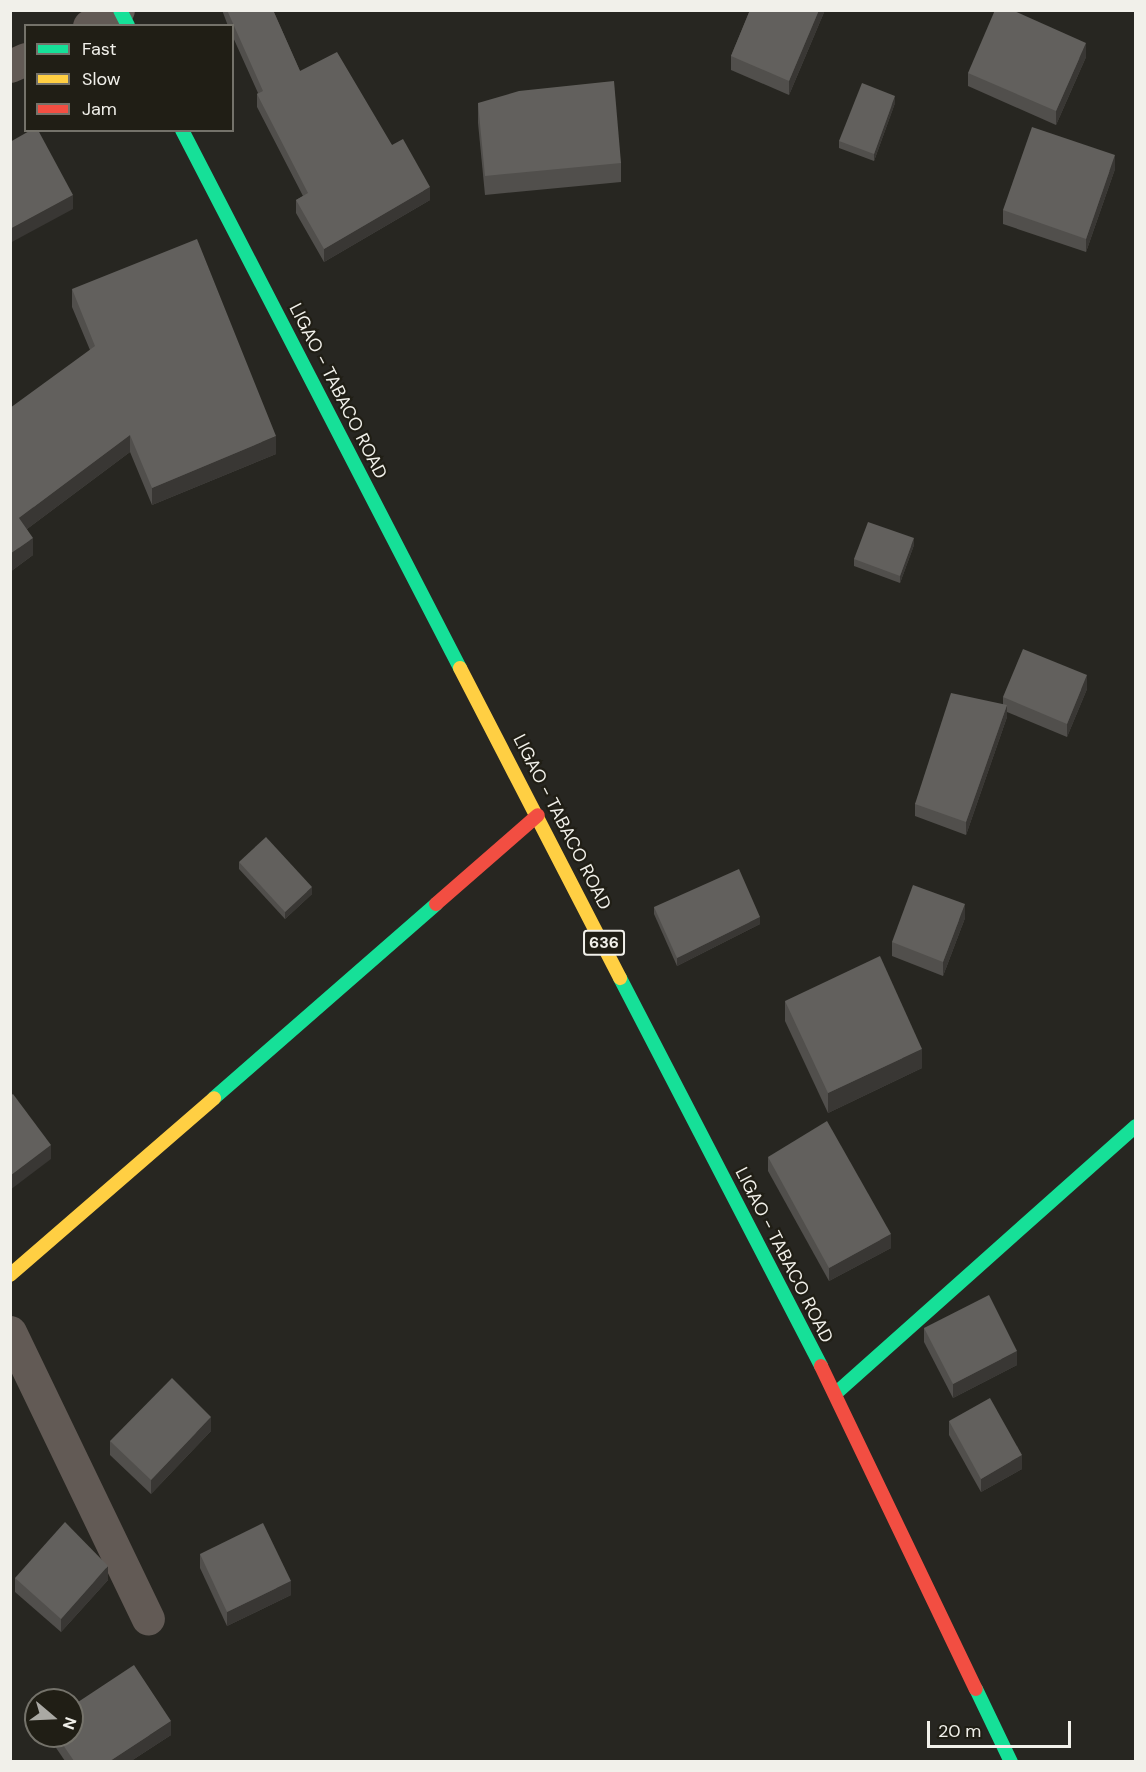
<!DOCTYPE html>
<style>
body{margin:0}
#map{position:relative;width:1146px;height:1772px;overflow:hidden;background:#272621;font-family:"DM Sans",sans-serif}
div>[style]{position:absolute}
.street>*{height:33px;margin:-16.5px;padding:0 16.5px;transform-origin:16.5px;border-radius:16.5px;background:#625a55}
.fast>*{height:14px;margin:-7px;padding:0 7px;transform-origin:7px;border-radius:7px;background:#16e098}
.slow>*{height:14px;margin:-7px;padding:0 7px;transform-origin:7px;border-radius:7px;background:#ffcf43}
.jam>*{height:14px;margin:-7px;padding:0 7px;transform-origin:7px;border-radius:7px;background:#f24e42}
.wall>*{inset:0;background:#514f4c}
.shaded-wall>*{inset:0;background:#393734}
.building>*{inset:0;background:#62605d}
span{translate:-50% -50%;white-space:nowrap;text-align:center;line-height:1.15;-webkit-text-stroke:4.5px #201e15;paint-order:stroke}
.shield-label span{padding:2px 4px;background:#201e15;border:2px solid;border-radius:4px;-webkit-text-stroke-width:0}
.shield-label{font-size:16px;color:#f1f0ea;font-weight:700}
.street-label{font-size:18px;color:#f1f0ea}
.frame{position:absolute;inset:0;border:12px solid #f1f0ea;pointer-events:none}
.legend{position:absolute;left:24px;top:24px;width:210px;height:108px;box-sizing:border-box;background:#201e15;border:2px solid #74726a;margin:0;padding:8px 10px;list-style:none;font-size:18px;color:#f1f0ea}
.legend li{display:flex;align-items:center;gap:12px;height:30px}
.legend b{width:30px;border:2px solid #74726a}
.north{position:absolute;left:24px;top:1688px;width:60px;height:60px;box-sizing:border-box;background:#201e15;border:2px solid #74726a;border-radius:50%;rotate:109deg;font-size:16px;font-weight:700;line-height:24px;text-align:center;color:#f1f0ea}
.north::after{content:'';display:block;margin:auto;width:21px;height:27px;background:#aaa9a4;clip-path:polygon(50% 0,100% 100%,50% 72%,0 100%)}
.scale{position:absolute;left:927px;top:1721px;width:144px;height:27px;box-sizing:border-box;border:3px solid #f1f0ea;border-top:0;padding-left:8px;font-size:18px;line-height:21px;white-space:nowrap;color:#f1f0ea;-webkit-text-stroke:4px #201e15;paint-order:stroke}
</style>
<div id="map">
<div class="street">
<div style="left:89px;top:26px;width:33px;rotate:-29deg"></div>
<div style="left:10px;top:66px;width:17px;rotate:-24deg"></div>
<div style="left:10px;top:1332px;width:318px;rotate:64.3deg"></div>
</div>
<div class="fast">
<div style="left:120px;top:10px;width:18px;rotate:63deg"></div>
<div style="left:182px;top:130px;width:606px;rotate:62.67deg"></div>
<div style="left:620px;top:978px;width:437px;rotate:62.6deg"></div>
<div style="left:214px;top:1098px;width:295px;rotate:-41.1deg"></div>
<div style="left:835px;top:1394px;width:403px;rotate:-41.7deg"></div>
<div style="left:976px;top:1689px;width:81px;rotate:64.4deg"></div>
</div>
<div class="slow">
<div style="left:460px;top:668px;width:349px;rotate:62.7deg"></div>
<div style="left:10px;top:1275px;width:270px;rotate:-40.9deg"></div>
</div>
<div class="jam">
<div style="left:436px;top:904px;width:135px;rotate:-41.1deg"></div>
<div style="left:821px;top:1366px;width:358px;rotate:64.4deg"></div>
</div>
<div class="wall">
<div style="clip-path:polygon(222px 10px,273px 10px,300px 71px,392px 145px,430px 200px,324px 262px,296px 213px,296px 200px,303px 196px,257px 107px,257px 94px,258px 93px,232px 35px,232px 26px,228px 26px)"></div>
<div style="clip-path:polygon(750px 10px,825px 10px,789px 95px,731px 70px,731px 56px)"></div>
<div style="clip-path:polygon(1086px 57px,1056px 125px,968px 86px,968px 73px)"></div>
<div style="clip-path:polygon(478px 103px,621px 163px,621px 182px,485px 195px,478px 123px)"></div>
<div style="clip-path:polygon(895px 103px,874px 161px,839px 148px,839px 141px)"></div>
<div style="clip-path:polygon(1115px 169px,1086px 252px,1003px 224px,1003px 210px)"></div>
<div style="clip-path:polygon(72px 289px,276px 454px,152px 505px,130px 452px,27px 529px,33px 555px,10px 572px,90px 350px,72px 307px)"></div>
<div style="clip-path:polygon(914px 545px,900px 583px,854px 566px,854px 559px)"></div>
<div style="clip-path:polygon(1087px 689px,1067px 737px,1007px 712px,1007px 717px,966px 835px,915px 816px,915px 804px,1003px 704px,1003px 697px)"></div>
<div style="clip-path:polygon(239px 862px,312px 894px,285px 919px,239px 869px)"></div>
<div style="clip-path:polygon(654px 907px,760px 924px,677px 966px,654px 914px)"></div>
<div style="clip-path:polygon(965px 918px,943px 976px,892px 956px,892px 942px)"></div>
<div style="clip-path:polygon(785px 1001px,922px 1068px,828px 1113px,785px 1021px)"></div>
<div style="clip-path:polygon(768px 1157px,891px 1248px,829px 1281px,768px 1171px)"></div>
<div style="clip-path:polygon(924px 1328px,1017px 1365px,953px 1398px,924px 1342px)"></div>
<div style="clip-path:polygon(949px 1421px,1022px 1469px,981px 1492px,949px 1435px)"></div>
<div style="clip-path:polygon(211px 1431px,151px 1494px,110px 1455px,110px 1441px)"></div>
<div style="clip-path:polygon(200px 1554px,291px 1595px,227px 1626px,200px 1568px)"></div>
<div style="clip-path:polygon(15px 1578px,108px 1580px,61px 1632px,15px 1592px)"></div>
<div style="clip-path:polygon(171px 1735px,131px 1761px,65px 1761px,48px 1736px)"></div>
</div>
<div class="shaded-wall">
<div style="clip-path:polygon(819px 10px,825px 10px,789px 95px,789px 81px)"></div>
<div style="clip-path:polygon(1086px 43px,1086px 57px,1056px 125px,1056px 111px)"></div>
<div style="clip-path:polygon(895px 96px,895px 103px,874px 161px,874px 154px)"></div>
<div style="clip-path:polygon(1115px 155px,1115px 169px,1086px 252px,1086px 239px)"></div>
<div style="clip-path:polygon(430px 187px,430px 200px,324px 262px,324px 249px)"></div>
<div style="clip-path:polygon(73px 195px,73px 209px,10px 243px,10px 229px)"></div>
<div style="clip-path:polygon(130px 435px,130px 452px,19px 535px,19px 518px)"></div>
<div style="clip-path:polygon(276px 436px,276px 454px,152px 505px,152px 488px)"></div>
<div style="clip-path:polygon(33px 538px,33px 555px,10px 572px,10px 554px)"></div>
<div style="clip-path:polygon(914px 538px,914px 545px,900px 583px,900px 576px)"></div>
<div style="clip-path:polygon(1087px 675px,1087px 689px,1067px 737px,1067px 724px)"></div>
<div style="clip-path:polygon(1007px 705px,1007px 717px,966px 835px,966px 822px)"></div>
<div style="clip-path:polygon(312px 887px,312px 894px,285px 919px,285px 912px)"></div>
<div style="clip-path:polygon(965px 904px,965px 918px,943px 976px,943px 962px)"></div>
<div style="clip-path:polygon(760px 917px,760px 924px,677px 966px,677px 958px)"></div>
<div style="clip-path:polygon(922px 1049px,922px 1068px,828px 1113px,828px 1093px)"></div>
<div style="clip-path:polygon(51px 1145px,51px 1159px,10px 1190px,10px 1176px)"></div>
<div style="clip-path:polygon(891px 1234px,891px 1248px,829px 1281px,829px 1268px)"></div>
<div style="clip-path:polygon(1017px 1351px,1017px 1365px,953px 1398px,953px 1384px)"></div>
<div style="clip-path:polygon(211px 1417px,211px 1431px,151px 1494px,151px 1480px)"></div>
<div style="clip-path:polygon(1022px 1455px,1022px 1469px,981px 1492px,981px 1479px)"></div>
<div style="clip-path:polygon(108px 1566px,108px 1580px,61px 1632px,61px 1619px)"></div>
<div style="clip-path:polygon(291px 1581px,291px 1595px,227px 1626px,227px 1612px)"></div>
<div style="clip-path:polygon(171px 1721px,171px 1735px,131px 1761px,110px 1761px)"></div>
</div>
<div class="building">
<div style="clip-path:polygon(227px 10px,273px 10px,300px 71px,337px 52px,392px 145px,403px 139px,430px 187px,324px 249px,296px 200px,308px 193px,257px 94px,263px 91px)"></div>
<div style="clip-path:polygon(750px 10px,819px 10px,789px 81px,731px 56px)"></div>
<div style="clip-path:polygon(995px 10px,1012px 10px,1086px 43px,1056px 111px,968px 73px)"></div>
<div style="clip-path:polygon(614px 81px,621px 163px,485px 176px,478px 103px,519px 91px)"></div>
<div style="clip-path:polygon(862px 83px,895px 96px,874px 154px,839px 141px)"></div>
<div style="clip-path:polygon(1032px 127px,1115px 155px,1086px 239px,1003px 210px)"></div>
<div style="clip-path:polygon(31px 130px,38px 130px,73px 195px,10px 229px,10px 142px)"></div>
<div style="clip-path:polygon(197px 239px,276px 436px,152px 488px,130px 435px,19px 518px,33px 538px,10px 554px,10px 408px,95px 346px,72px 289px)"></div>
<div style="clip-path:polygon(868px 522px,914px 538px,900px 576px,854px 559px)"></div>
<div style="clip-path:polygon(1023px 649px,1087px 675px,1067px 724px,1003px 697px)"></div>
<div style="clip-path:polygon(951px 693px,1007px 705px,966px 822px,915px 804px)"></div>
<div style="clip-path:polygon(266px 837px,312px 887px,285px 912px,239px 862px)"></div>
<div style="clip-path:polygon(739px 869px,760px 917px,677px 958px,654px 907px)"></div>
<div style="clip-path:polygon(913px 885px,965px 904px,943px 962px,892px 942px)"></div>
<div style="clip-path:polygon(880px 956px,922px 1049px,828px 1093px,785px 1001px)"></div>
<div style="clip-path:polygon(13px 1094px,51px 1145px,10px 1176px,10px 1096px)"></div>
<div style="clip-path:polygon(827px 1121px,891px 1234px,829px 1268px,768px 1157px)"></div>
<div style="clip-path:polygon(989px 1295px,1017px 1351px,953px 1384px,924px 1328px)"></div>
<div style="clip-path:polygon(172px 1378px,211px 1417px,151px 1480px,110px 1441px)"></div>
<div style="clip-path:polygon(990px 1398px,1022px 1455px,981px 1479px,949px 1421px)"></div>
<div style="clip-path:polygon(65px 1522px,108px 1566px,61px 1619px,15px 1578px)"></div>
<div style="clip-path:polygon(263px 1523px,291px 1581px,227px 1612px,200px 1554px)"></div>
<div style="clip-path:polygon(134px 1665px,171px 1721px,110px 1761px,74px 1761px,57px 1736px,72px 1736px,72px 1706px)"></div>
</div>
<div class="shield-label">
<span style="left:604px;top:943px">636</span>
</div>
<div class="street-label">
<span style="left:338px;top:391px;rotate:63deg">LIGAO - TABACO ROAD</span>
<span style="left:562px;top:822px;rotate:63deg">LIGAO - TABACO ROAD</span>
<span style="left:784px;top:1255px;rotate:63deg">LIGAO - TABACO ROAD</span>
</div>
<div class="frame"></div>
<ul class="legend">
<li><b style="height:8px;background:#16e098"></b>Fast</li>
<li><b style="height:8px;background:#ffcf43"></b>Slow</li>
<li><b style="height:8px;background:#f24e42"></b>Jam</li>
</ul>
<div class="north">N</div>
<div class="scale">20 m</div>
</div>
